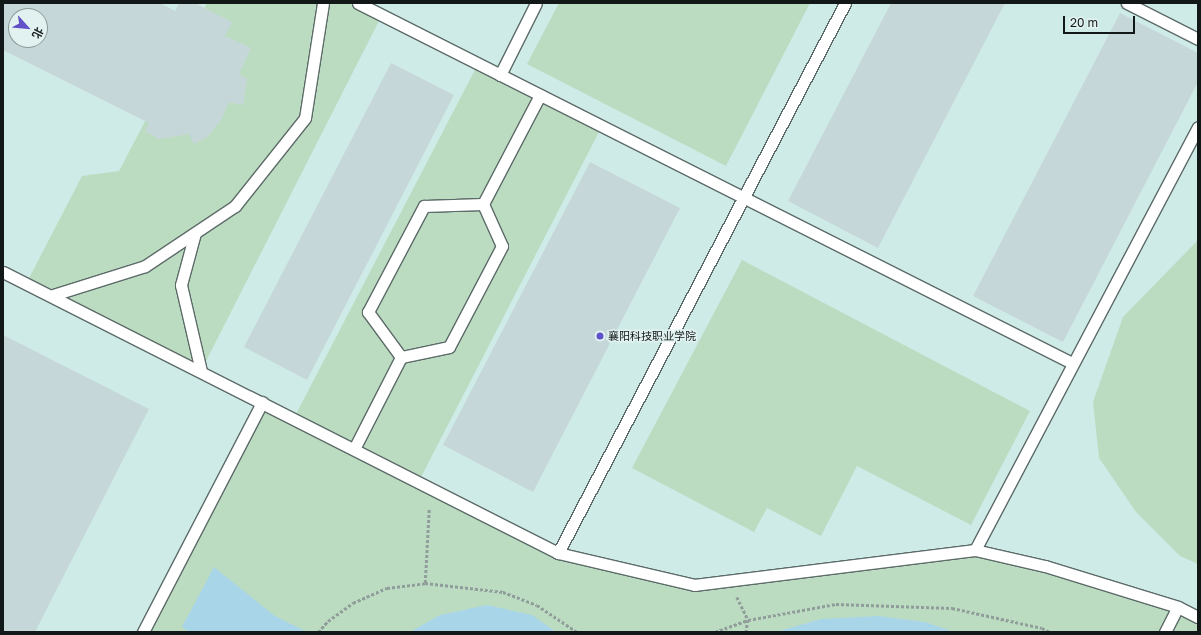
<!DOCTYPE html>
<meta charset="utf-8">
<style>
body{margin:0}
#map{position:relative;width:1201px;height:635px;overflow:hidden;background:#e1f2f0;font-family:"Golos Text","Noto Sans SC",sans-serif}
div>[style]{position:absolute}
.built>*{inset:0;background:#cfebe7}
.green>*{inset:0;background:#bcdcc1}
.water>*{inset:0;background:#a9d5e9}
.building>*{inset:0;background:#c6d7da}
.path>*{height:2.5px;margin-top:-1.25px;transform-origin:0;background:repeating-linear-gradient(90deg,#909d9b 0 3px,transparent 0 5px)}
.roads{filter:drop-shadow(1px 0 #5c6b69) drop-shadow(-1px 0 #5c6b69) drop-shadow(0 1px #5c6b69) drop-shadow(0 -1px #5c6b69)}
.service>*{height:11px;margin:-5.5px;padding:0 5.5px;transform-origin:5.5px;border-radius:5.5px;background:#fff}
.dots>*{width:11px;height:11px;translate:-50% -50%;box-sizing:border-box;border:2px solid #e1f2f0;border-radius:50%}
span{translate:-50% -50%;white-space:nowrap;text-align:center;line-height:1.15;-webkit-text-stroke:3px #e1f2f0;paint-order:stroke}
.poi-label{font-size:11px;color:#121817}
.left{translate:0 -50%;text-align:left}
.frame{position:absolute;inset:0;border:4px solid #121817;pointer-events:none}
.north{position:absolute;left:8px;top:8px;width:40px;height:40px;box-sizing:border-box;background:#e1f2f0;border:1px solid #8e9b99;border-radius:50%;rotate:117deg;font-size:11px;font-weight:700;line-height:16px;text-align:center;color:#121817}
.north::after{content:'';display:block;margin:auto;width:14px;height:18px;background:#6250c9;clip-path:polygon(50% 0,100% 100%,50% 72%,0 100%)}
.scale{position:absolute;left:1063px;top:16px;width:72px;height:18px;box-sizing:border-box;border:2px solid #121817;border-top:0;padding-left:5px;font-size:12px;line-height:14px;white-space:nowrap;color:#121817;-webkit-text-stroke:3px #e1f2f0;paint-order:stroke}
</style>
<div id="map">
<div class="built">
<div style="clip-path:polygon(evenodd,3px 3px,1198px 3px,1198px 632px,3px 632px,3px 3px,16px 16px,40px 16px,40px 40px,16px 40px,16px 16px)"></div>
</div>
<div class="green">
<div style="clip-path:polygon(207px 3px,358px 3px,382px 15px,201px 371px,26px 284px,82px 176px,119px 171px)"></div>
<div style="clip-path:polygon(559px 3px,810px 3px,726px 166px,527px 64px)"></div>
<div style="clip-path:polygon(478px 64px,602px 126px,419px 481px,558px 553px,694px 585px,975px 550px,1198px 617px,1198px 632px,143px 632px,262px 402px,294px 418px)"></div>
<div style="clip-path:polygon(1198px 240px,1198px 564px,1180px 556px,1136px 512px,1099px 458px,1093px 402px,1123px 317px)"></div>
<div style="clip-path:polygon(742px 260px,1030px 411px,971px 525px,857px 466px,821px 536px,767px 508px,754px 532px,632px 468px)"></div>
</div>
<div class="water">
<div style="clip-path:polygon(214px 567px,275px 616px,307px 632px,189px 632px,182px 627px)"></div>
<div style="clip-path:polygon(487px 605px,532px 615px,556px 632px,410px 632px,440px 615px)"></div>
<div style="clip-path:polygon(878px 616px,925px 622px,954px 632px,776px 632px,821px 619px)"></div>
</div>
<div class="building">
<div style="clip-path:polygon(evenodd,3px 3px,160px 3px,175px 11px,179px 3px,195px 3px,232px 22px,225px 36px,251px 48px,239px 74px,247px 79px,243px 105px,229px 102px,220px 122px,207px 137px,194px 144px,189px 134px,159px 139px,145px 131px,149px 123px,3px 50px,3px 3px,16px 16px,40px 16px,40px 40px,16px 40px,16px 16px)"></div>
<div style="clip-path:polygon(891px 3px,1005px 3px,878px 248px,788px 201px)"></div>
<div style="clip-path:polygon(1120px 13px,1198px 53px,1198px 82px,1063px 342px,973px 296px)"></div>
<div style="clip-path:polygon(391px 63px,454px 95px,307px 380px,244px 347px)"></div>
<div style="clip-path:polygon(590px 162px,680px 208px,533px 492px,443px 445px)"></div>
<div style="clip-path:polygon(3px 335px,149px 409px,35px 632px,3px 632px)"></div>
</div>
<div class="path">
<div style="left:425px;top:583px;width:79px;rotate:6.6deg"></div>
<div style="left:503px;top:592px;width:36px;rotate:21deg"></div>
<div style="left:537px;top:605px;width:48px;rotate:34deg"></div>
<div style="left:737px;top:597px;width:25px;rotate:64deg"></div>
<div style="left:748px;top:620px;width:12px;rotate:99deg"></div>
<div style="left:318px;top:632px;width:15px;rotate:-48deg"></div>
<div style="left:328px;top:621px;width:31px;rotate:-36deg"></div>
<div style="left:353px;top:603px;width:37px;rotate:-24deg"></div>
<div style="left:387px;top:588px;width:38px;rotate:-7deg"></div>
<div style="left:425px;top:583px;width:75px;rotate:-86.9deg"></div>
<div style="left:715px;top:632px;width:35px;rotate:-20deg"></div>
<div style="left:748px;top:620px;width:89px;rotate:-10.3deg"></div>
<div style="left:836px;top:604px;width:116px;rotate:2deg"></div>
<div style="left:952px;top:608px;width:92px;rotate:12.5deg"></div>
<div style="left:1042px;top:628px;width:9px;rotate:27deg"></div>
</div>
<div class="roads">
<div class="service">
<div style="left:358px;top:3px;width:800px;rotate:26.76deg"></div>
<div style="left:1127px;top:3px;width:80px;rotate:26.9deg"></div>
<div style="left:500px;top:75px;width:80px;rotate:-63.4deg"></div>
<div style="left:483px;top:204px;width:46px;rotate:65.7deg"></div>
<div style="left:502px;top:246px;width:114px;rotate:117.7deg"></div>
<div style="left:449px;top:347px;width:49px;rotate:168.2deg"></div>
<div style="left:401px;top:357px;width:56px;rotate:-126.3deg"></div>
<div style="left:368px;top:312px;width:120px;rotate:-62.2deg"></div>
<div style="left:424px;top:206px;width:59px;rotate:-1.9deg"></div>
<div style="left:483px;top:204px;width:123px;rotate:-62.4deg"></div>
<div style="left:195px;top:233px;width:54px;rotate:105.1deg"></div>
<div style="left:181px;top:285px;width:88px;rotate:76.9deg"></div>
<div style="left:3px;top:272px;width:622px;rotate:26.85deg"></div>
<div style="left:558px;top:553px;width:140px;rotate:13.2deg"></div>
<div style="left:694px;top:585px;width:283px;rotate:-7.1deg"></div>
<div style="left:975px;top:550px;width:72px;rotate:12.9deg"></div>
<div style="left:1045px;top:566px;width:139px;rotate:17.1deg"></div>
<div style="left:1178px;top:607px;width:22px;rotate:27deg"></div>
<div style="left:53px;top:295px;width:96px;rotate:-17.5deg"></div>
<div style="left:145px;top:266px;width:108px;rotate:-33.7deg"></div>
<div style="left:235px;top:206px;width:112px;rotate:-51.5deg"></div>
<div style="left:305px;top:118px;width:116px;rotate:-81.1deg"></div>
<div style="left:354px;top:449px;width:103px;rotate:-62.9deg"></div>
<div style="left:975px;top:550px;width:478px;rotate:-62.2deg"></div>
<div style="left:558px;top:553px;width:620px;rotate:-62.44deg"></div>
<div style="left:143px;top:632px;width:259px;rotate:-62.6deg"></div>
<div style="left:1165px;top:632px;width:28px;rotate:-63deg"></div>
</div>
</div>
<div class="dots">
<div style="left:600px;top:336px;background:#6250c9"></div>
</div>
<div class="poi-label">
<span class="left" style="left:608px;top:336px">襄阳科技职业学院</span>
</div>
<div class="frame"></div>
<div class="north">北</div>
<div class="scale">20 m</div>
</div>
